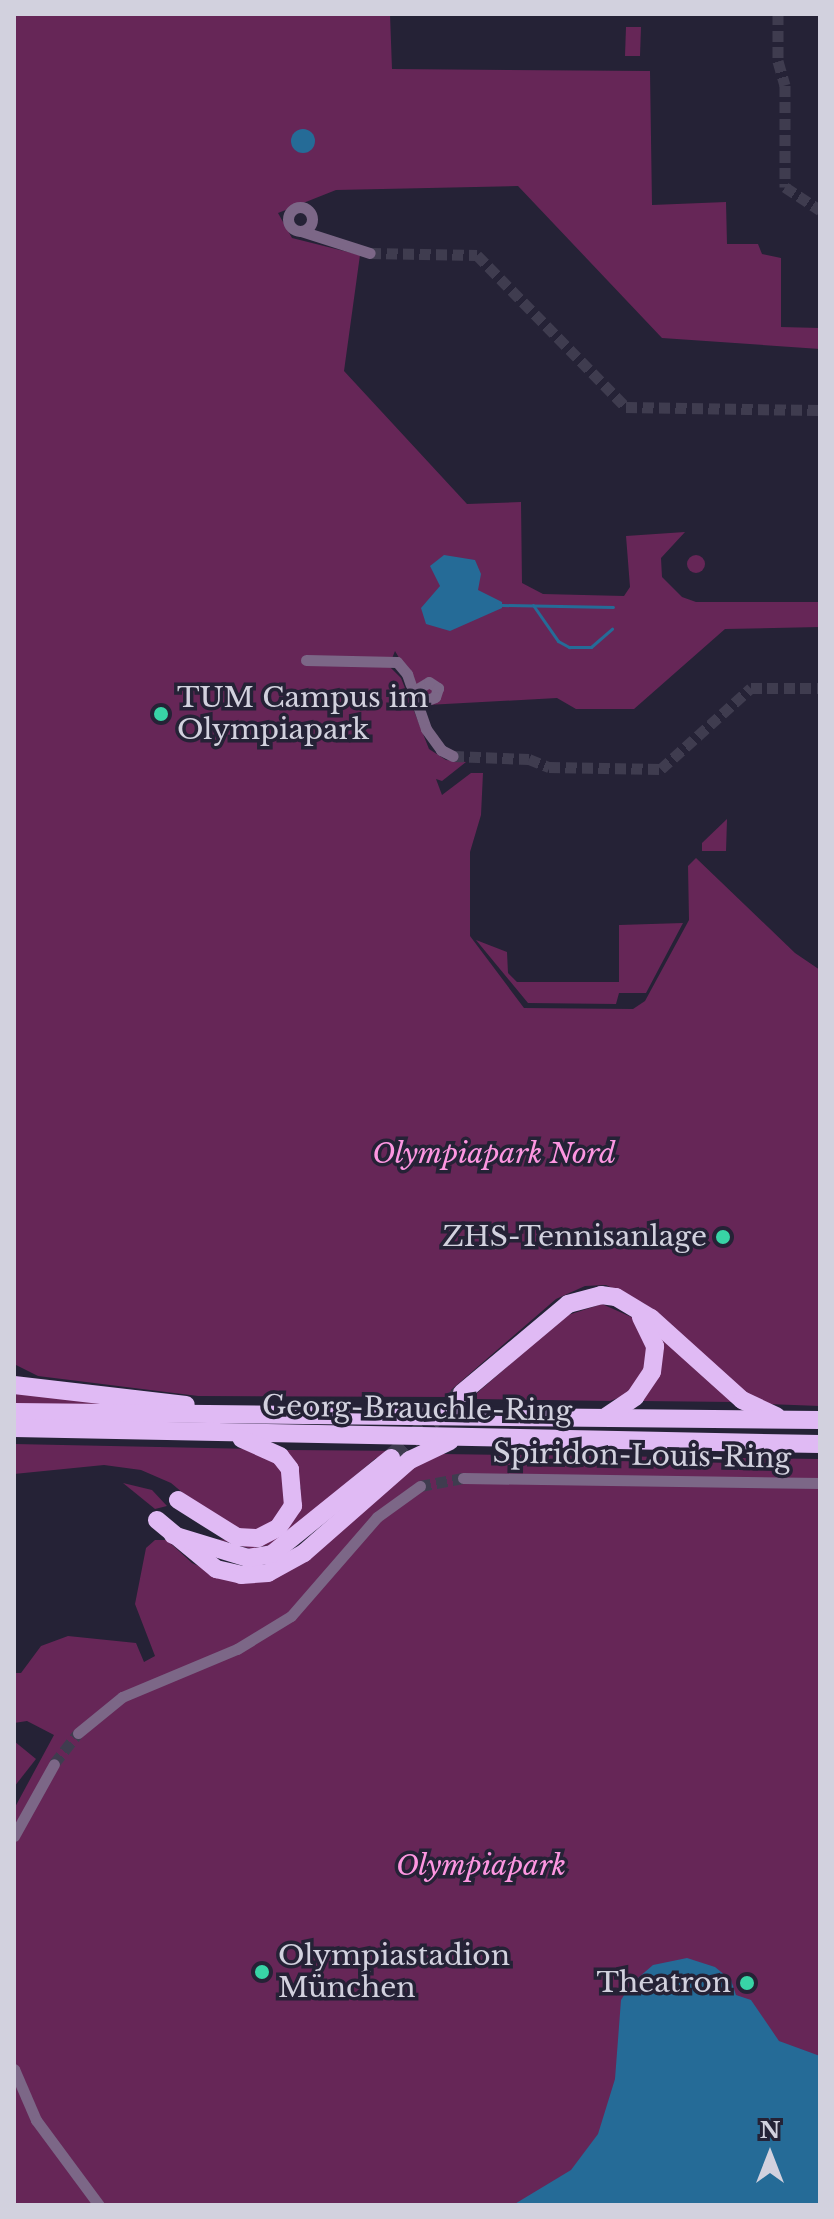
<!DOCTYPE html>
<meta charset="utf-8">
<style>
body{margin:0}
#map{position:relative;width:834px;height:2219px;overflow:hidden;background:#252236;font-family:"Libre Baskerville",serif}
div>[style]{position:absolute}
.green>*{inset:0;background:#662657}
.round{border-radius:50%}
.water>*{inset:0;background:#256b97}
.stream>*{height:3px;margin:-1.5px;padding:0 1.5px;transform-origin:1.5px;border-radius:1.5px;background:#256b97}
.minor-tunnel>*{height:11px;margin-top:-5.5px;transform-origin:0;background:repeating-linear-gradient(90deg,#3f3c4f 0 11px,transparent 0 16.5px)}
.trunk-tunnel>*{height:18px;margin-top:-9px;transform-origin:0;background:repeating-linear-gradient(90deg,#3f3c4f 0 18px,transparent 0 27px)}
.minor>*{height:11px;margin:-5.5px;padding:0 5.5px;transform-origin:5.5px;border-radius:5.5px;background:#7c6787}
.minor>.ring{margin:-5.5px;padding:0;box-sizing:content-box;background:none;border:11px solid #7c6787;border-radius:50%}
.trunk>*{height:18px;margin:-9px;padding:0 9px;transform-origin:9px;border-radius:9px;background:#e0baf4}
.dots>*{width:22px;height:22px;translate:-50% -50%;box-sizing:border-box;border:4px solid #252236;border-radius:50%}
span{translate:-50% -50%;white-space:nowrap;text-align:center;line-height:1.15;-webkit-text-stroke:7px #252236;paint-order:stroke}
.poi-label{font-size:28px;color:#d2d1de}
.left{translate:0 -50%;text-align:left}
.right{translate:-100% -50%;text-align:right}
.park-label{font-size:28px;color:#fd96e1;font-style:italic}
.street-label{font-size:28px;color:#d2d1de}
.frame{position:absolute;inset:0;border:16px solid #d2d1de;pointer-events:none}
.north{position:absolute;left:730px;top:2115px;width:80px;height:80px;-webkit-text-stroke:6px #252236;paint-order:stroke;rotate:0deg;font-size:22px;font-weight:700;line-height:32px;text-align:center;color:#d2d1de}
.north::after{content:'';display:block;margin:auto;width:28px;height:36px;background:#d2d1de;clip-path:polygon(50% 0,100% 100%,50% 72%,0 100%)}
</style>
<div id="map">
<div class="green">
<div style="clip-path:polygon(14px 14px,390px 14px,392px 69px,650px 71px,652px 205px,726px 202px,727px 244px,758px 244px,762px 254px,781px 258px,781px 327px,820px 328px,820px 349px,662px 338px,518px 186px,336px 190px,278px 213px,292px 238px,360px 255px,344px 371px,467px 504px,521px 502px,522px 583px,543px 594px,624px 596px,630px 587px,626px 536px,685px 532px,661px 558px,662px 577px,682px 597px,696px 602px,820px 602px,820px 627px,725px 629px,634px 709px,576px 709px,557px 698px,427px 705px,395px 651px,389px 666px,401px 678px,429px 749px,446px 760px,466px 762px,442px 781px,436px 779px,442px 795px,471px 773px,483px 773px,481px 815px,470px 852px,470px 936px,524px 1008px,633px 1009px,645px 1001px,689px 920px,688px 866px,696px 858px,795px 953px,820px 970px,820px 1406px,767px 1404px,750px 1397px,645px 1304px,606px 1285px,585px 1286px,556px 1299px,451px 1390px,452px 1397px,198px 1396px,38px 1376px,14px 1364px)"></div>
<div style="clip-path:polygon(626px 27px,641px 27px,640px 56px,625px 56px)"></div>
<div class="round" style="left:687px;top:555px;width:18px;height:18px"></div>
<div style="clip-path:polygon(727px 819px,726px 851px,702px 851px,702px 843px)"></div>
<div style="clip-path:polygon(683px 923px,646px 993px,619px 993px,616px 1004px,528px 1003px,476px 940px,507px 952px,508px 973px,517px 982px,619px 982px,619px 925px)"></div>
<div style="clip-path:polygon(602px 1304px,638px 1320px,646px 1335px,646px 1371px,628px 1394px,610px 1401px,477px 1399px,477px 1393px,565px 1316px)"></div>
<div style="clip-path:polygon(658px 1335px,734px 1402px,641px 1401px)"></div>
<div style="clip-path:polygon(14px 1390px,140px 1405px,14px 1404px)"></div>
<div style="clip-path:polygon(14px 1444px,257px 1449px,274px 1457px,291px 1490px,278px 1522px,246px 1534px,213px 1518px,171px 1483px,141px 1470px,104px 1465px,14px 1474px)"></div>
<div style="clip-path:polygon(287px 1450px,413px 1451px,404px 1459px,376px 1458px,274px 1544px,251px 1549px,217px 1539px,257px 1543px,301px 1489px)"></div>
<div style="clip-path:polygon(442px 1454px,820px 1459px,820px 2205px,14px 2205px,14px 1809px,54px 1735px,27px 1721px,14px 1723px,14px 1673px,21px 1673px,41px 1646px,68px 1636px,136px 1643px,144px 1662px,155px 1656px,135px 1604px,146px 1548px,155px 1540px,167px 1540px,192px 1563px,224px 1578px,255px 1582px,417px 1465px)"></div>
<div style="clip-path:polygon(123px 1483px,152px 1490px,167px 1506px,155px 1509px)"></div>
<div style="clip-path:polygon(14px 1741px,36px 1759px,14px 1787px)"></div>
</div>
<div class="water">
<div class="round" style="left:291px;top:129px;width:24px;height:24px"></div>
<div style="clip-path:polygon(444px 555px,475px 560px,481px 574px,478px 590px,502px 602px,502px 608px,450px 631px,426px 624px,421px 608px,440px 586px,430px 566px)"></div>
<div style="clip-path:polygon(687px 1958px,715px 1967px,731px 1980px,736px 1995px,751px 2000px,779px 2041px,820px 2056px,820px 2205px,513px 2205px,571px 2170px,598px 2134px,615px 2079px,621px 2000px,631px 1984px,653px 1965px)"></div>
</div>
<div class="stream">
<div style="left:502px;top:605px;width:111px;rotate:1deg"></div>
<div style="left:533px;top:605px;width:44px;rotate:55.2deg"></div>
<div style="left:558px;top:641px;width:13px;rotate:29deg"></div>
<div style="left:569px;top:647px;width:22px"></div>
<div style="left:591px;top:647px;width:28px;rotate:-41deg"></div>
</div>
<div class="minor-tunnel">
<div style="left:778px;top:14px;width:47px;rotate:90deg"></div>
<div style="left:778px;top:61px;width:25px;rotate:74deg"></div>
<div style="left:785px;top:85px;width:102px;rotate:90deg"></div>
<div style="left:785px;top:187px;width:42px;rotate:33.3deg"></div>
<div style="left:370px;top:253px;width:107px;rotate:1.1deg"></div>
<div style="left:477px;top:255px;width:213px;rotate:45.6deg"></div>
<div style="left:626px;top:407px;width:194px;rotate:0.9deg"></div>
<div style="left:453px;top:756px;width:76px;rotate:2.3deg"></div>
<div style="left:529px;top:759px;width:22px;rotate:22deg"></div>
<div style="left:549px;top:767px;width:112px;rotate:1deg"></div>
<div style="left:661px;top:769px;width:121px;rotate:-42deg"></div>
<div style="left:751px;top:688px;width:69px"></div>
<div style="left:420px;top:1486px;width:44px;rotate:-10.5deg"></div>
<div style="left:54px;top:1764px;width:39px;rotate:-52deg"></div>
</div>
<div class="trunk-tunnel">
<div style="left:391px;top:1458px;width:96px;rotate:-42.5deg"></div>
</div>
<div class="minor">
<div class="ring" style="left:288px;top:207px;width:13px;height:13px"></div>
<div style="left:301px;top:231px;width:72px;rotate:17.7deg"></div>
<div style="left:306px;top:660px;width:91px;rotate:1.3deg"></div>
<div style="left:397px;top:662px;width:16px;rotate:50deg"></div>
<div style="left:407px;top:674px;width:58px;rotate:70.9deg"></div>
<div style="left:426px;top:729px;width:26px;rotate:54deg"></div>
<div style="left:441px;top:750px;width:13px;rotate:27deg"></div>
<div style="left:414px;top:691px;width:17px;rotate:-31deg"></div>
<div style="left:429px;top:682px;width:11px;rotate:34deg"></div>
<div style="left:438px;top:688px;width:9px;rotate:108deg"></div>
<div style="left:435px;top:697px;width:17px;rotate:159deg"></div>
<div style="left:463px;top:1478px;width:357px;rotate:0.8deg"></div>
<div style="left:78px;top:1733px;width:57px;rotate:-39.3deg"></div>
<div style="left:122px;top:1697px;width:125px;rotate:-22.7deg"></div>
<div style="left:237px;top:1649px;width:63px;rotate:-31.4deg"></div>
<div style="left:291px;top:1616px;width:131px;rotate:-49deg"></div>
<div style="left:377px;top:1517px;width:53px;rotate:-35.8deg"></div>
<div style="left:14px;top:1836px;width:82px;rotate:-60.9deg"></div>
<div style="left:14px;top:2069px;width:56px;rotate:66.7deg"></div>
<div style="left:36px;top:2120px;width:106px;rotate:53.5deg"></div>
</div>
<div class="trunk">
<div style="left:14px;top:1385px;width:173px;rotate:6.6deg"></div>
<div style="left:462px;top:1393px;width:138px;rotate:-40deg"></div>
<div style="left:568px;top:1304px;width:34px;rotate:-15deg"></div>
<div style="left:601px;top:1295px;width:15px;rotate:8deg"></div>
<div style="left:616px;top:1297px;width:41px;rotate:31deg"></div>
<div style="left:651px;top:1318px;width:122px;rotate:42deg"></div>
<div style="left:742px;top:1400px;width:38px;rotate:25deg"></div>
<div style="left:14px;top:1412px;width:806px;rotate:0.57deg"></div>
<div style="left:607px;top:1416px;width:34px;rotate:-34deg"></div>
<div style="left:635px;top:1397px;width:30px;rotate:-56deg"></div>
<div style="left:652px;top:1372px;width:26px;rotate:-83deg"></div>
<div style="left:655px;top:1346px;width:32px;rotate:-116deg"></div>
<div style="left:14px;top:1428px;width:806px;rotate:1.14deg"></div>
<div style="left:178px;top:1500px;width:70px;rotate:32.1deg"></div>
<div style="left:237px;top:1537px;width:21px;rotate:3deg"></div>
<div style="left:258px;top:1538px;width:22px;rotate:-27deg"></div>
<div style="left:278px;top:1528px;width:27px;rotate:-56deg"></div>
<div style="left:293px;top:1506px;width:37px;rotate:-95deg"></div>
<div style="left:290px;top:1469px;width:16px;rotate:-128deg"></div>
<div style="left:280px;top:1456px;width:42px;rotate:-155.9deg"></div>
<div style="left:157px;top:1520px;width:77px;rotate:39.7deg"></div>
<div style="left:216px;top:1569px;width:26px;rotate:13deg"></div>
<div style="left:241px;top:1575px;width:27px;rotate:-4deg"></div>
<div style="left:268px;top:1573px;width:41px;rotate:-29.1deg"></div>
<div style="left:304px;top:1553px;width:141px;rotate:-41.3deg"></div>
<div style="left:410px;top:1460px;width:44px;rotate:-25.4deg"></div>
<div style="left:173px;top:1535px;width:78px;rotate:17deg"></div>
<div style="left:248px;top:1558px;width:24px;rotate:-9deg"></div>
<div style="left:272px;top:1554px;width:153px;rotate:-38.9deg"></div>
</div>
<div class="dots">
<div style="left:161px;top:714px;background:#38d4a6"></div>
<div style="left:723px;top:1237px;background:#38d4a6"></div>
<div style="left:262px;top:1972px;background:#38d4a6"></div>
<div style="left:747px;top:1983px;background:#38d4a6"></div>
</div>
<div class="poi-label">
<span class="left" style="left:177px;top:714px">TUM Campus im<br>Olympiapark</span>
<span class="right" style="left:707px;top:1237px">ZHS-Tennisanlage</span>
<span class="left" style="left:278px;top:1972px">Olympiastadion<br>München</span>
<span class="right" style="left:731px;top:1983px">Theatron</span>
</div>
<div class="park-label">
<span style="left:494px;top:1154px">Olympiapark Nord</span>
<span style="left:481px;top:1866px">Olympiapark</span>
</div>
<div class="street-label">
<span style="left:417px;top:1409px;rotate:1deg">Georg-Brauchle-Ring</span>
<span style="left:642px;top:1456px;rotate:1deg">Spiridon-Louis-Ring</span>
</div>
<div class="frame"></div>
<div class="north">N</div>
</div>
